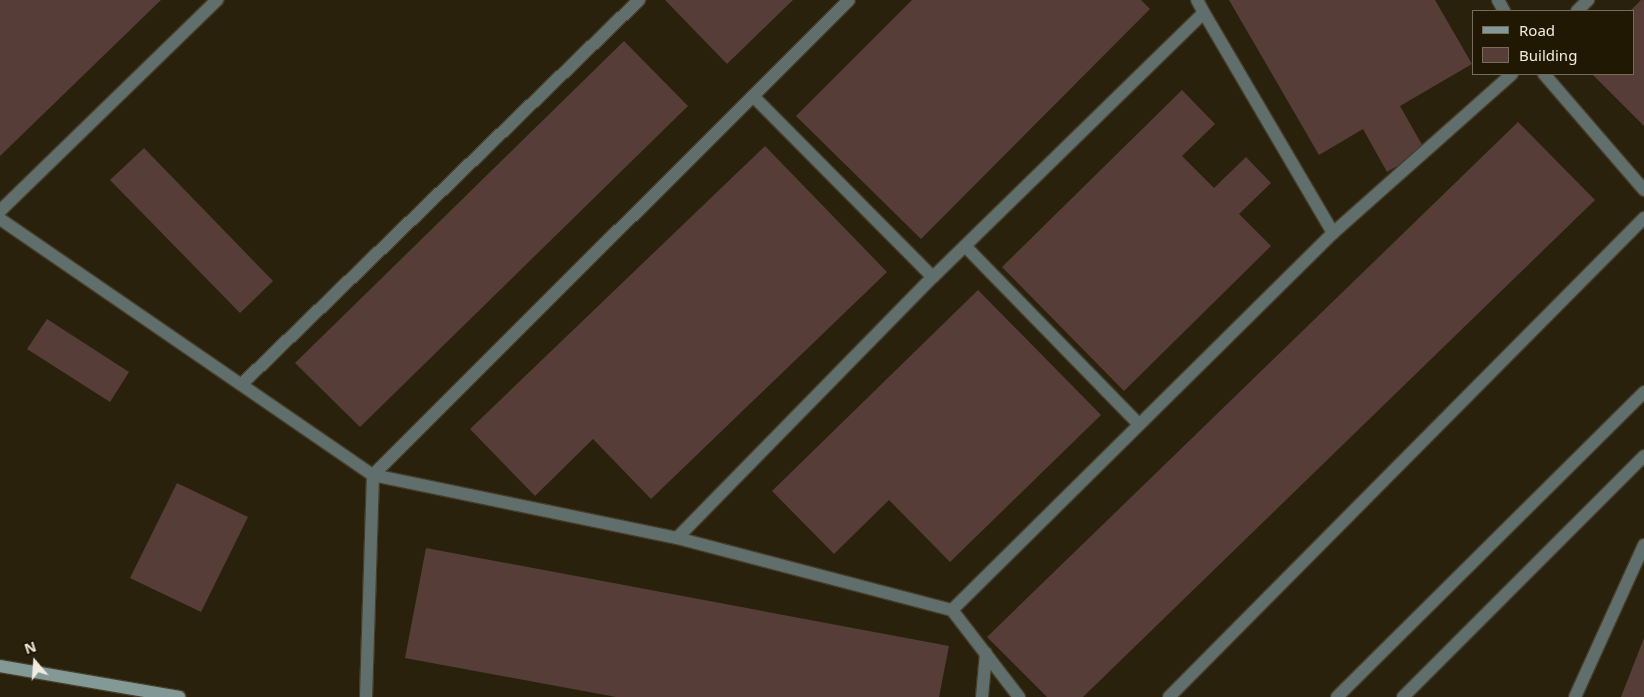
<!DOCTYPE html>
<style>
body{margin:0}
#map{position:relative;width:1644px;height:697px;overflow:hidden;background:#2a210c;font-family:"Noto Sans",sans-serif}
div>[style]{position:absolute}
.building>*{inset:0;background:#563d38}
.roads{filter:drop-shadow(1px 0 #463d2a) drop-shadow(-1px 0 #463d2a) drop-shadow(0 1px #463d2a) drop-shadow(0 -1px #463d2a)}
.street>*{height:12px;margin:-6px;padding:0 6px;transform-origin:6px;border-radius:6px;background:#606e6c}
.secondary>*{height:12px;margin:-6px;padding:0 6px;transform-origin:6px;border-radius:6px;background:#839996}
span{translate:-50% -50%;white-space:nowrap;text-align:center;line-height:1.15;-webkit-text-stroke:4px #211804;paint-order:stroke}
.legend{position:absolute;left:1472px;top:10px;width:162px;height:65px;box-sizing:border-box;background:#211804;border:1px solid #756d5c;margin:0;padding:6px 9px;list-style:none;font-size:15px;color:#f2ecdf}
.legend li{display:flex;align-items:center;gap:10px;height:25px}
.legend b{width:25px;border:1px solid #756d5c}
.north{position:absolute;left:10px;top:637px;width:50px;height:50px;-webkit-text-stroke:4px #211804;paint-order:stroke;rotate:342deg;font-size:14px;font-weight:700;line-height:20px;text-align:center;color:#f2ecdf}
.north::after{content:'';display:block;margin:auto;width:18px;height:22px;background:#f2ecdf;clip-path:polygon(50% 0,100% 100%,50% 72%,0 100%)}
</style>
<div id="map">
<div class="building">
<div style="clip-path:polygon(0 0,161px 0,0 156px)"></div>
<div style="clip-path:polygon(665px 0,793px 0,727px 64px)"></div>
<div style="clip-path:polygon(912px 0,1141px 0,1150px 9px,921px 239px,796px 116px)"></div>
<div style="clip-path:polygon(1229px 0,1435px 0,1472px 64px,1400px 106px,1425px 150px,1387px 172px,1363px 129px,1319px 155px)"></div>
<div style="clip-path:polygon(1641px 0,1644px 0,1644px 126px,1592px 74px,1633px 74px,1630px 11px)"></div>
<div style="clip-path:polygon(624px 41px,688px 106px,360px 427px,295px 363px)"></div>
<div style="clip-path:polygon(1182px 90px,1215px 124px,1182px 156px,1214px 188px,1246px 157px,1271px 183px,1239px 214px,1271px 246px,1124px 391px,1002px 267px)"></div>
<div style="clip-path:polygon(1518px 122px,1595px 200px,1083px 697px,1047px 697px,987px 637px)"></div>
<div style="clip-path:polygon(765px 146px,887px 272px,651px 499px,593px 439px,535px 496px,470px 429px)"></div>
<div style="clip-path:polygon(144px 148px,273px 281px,240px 313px,110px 180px)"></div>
<div style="clip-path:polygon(978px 290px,1101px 415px,950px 562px,889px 500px,834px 554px,772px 491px)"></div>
<div style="clip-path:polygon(47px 319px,129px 372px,110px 402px,27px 349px)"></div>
<div style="clip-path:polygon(177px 483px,248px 517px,201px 612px,130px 578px)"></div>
<div style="clip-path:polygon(426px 548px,949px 646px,939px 697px,616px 697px,405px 658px)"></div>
<div style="clip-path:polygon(1644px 638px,1644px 697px,1621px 697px)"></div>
</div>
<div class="roads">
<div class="street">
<div style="left:1498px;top:0;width:13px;rotate:61deg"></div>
<div style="left:1577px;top:11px;width:16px;rotate:-45deg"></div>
<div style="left:1204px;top:13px;width:255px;rotate:59.6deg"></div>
<div style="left:1544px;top:74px;width:153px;rotate:49.2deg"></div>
<div style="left:753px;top:96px;width:255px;rotate:45.2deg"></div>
<div style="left:0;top:211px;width:303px;rotate:-44.2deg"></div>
<div style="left:0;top:219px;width:452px;rotate:34.5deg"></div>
<div style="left:373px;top:475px;width:310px;rotate:11.7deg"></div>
<div style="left:677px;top:538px;width:284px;rotate:14.7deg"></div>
<div style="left:952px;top:610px;width:110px;rotate:52.4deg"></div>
<div style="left:965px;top:246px;width:249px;rotate:45.7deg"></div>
<div style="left:243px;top:383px;width:551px;rotate:-44.04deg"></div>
<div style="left:677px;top:538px;width:366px;rotate:-45.6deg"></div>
<div style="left:933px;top:277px;width:378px;rotate:-44.3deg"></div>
<div style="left:1204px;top:13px;width:15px;rotate:-118deg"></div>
<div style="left:952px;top:610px;width:536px;rotate:-44.7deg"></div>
<div style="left:1333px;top:233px;width:239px;rotate:-41.6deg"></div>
<div style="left:366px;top:697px;width:222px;rotate:-88.2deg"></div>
<div style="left:373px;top:475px;width:672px;rotate:-44.94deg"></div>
<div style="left:982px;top:697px;width:44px;rotate:-84.8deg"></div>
<div style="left:1169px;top:697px;width:675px;rotate:-45.24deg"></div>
<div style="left:1337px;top:697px;width:433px;rotate:-44.8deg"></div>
<div style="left:1403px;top:697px;width:341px;rotate:-45deg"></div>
<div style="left:1575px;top:697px;width:167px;rotate:-65.6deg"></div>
</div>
<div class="secondary">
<div style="left:0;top:666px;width:182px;rotate:9.8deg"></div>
</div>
</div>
<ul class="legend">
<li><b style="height:6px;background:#839996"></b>Road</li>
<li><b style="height:14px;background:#563d38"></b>Building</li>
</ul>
<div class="north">N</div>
</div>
